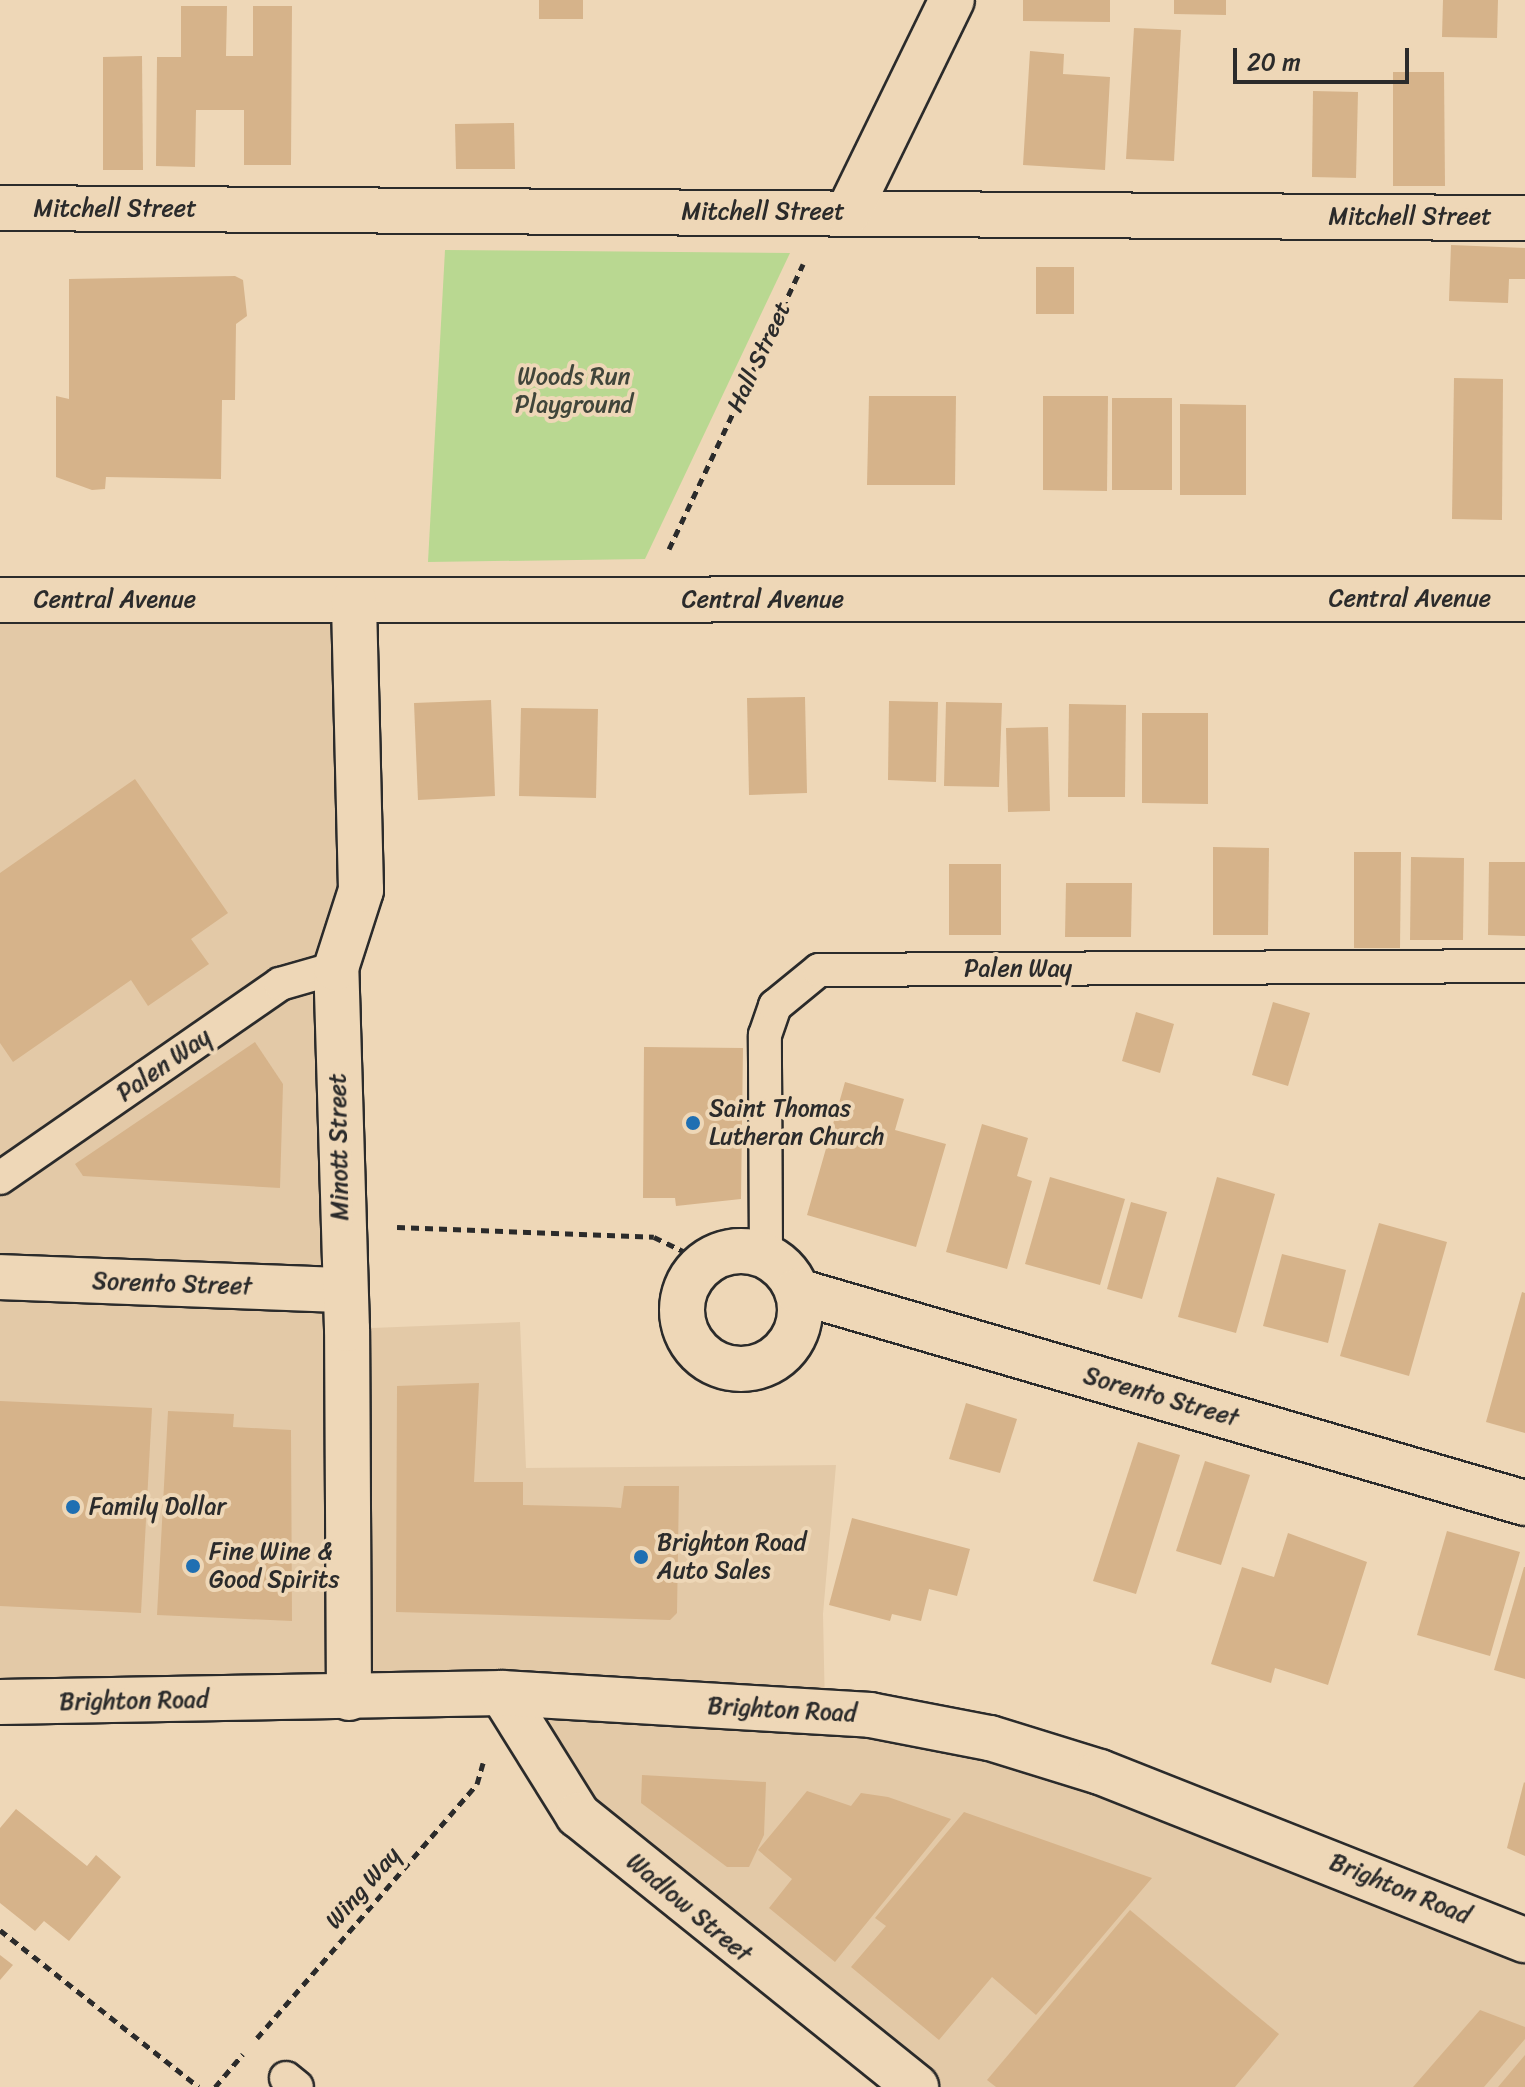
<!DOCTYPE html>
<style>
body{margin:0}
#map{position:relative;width:1525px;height:2087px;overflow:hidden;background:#eed7b7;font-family:Sriracha,sans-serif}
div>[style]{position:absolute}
.built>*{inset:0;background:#e3c9a7}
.green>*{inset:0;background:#b9d891}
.building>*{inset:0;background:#d6b38a}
.path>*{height:5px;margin-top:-2.5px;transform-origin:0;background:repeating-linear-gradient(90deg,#2b2b2b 0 8px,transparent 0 14px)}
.roads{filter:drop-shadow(2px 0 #2b2b2b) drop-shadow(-2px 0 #2b2b2b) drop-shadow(0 2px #2b2b2b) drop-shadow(0 -2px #2b2b2b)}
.lane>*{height:32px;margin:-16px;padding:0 16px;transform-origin:16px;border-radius:16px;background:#eed7b7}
.street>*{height:44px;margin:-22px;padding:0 22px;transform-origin:22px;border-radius:22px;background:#eed7b7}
.street>.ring{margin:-22px;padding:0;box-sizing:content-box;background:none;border:44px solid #eed7b7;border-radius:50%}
.secondary>*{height:44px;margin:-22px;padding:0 22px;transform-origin:22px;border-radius:22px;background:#eed7b7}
.dots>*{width:22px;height:22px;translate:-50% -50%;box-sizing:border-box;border:4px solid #eed7b7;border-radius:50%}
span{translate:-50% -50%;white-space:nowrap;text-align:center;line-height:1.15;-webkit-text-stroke:8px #eed7b7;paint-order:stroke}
.street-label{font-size:24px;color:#2b2b2b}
.park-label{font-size:24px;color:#40453a}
.poi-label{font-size:24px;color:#2b2b2b}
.left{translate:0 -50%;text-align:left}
.scale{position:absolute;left:1233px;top:48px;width:176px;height:36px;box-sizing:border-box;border:4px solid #2b2b2b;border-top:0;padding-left:10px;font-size:24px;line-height:28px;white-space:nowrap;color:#2b2b2b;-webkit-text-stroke:6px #eed7b7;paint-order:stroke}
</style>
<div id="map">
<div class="built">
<div style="clip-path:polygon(0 600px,354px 600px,336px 968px,347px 1329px,520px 1322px,526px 1468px,836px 1465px,823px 1614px,825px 1712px,870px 1715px,1525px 1940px,1525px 2087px,916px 2087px,578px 1815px,502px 1693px,0 1702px)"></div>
</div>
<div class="green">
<div style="clip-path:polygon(445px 250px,790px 253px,645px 559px,428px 562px)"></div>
</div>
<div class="building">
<div style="clip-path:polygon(539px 0,583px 0,583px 19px,539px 19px)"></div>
<div style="clip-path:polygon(1023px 0,1110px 0,1110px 22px,1023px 21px)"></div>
<div style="clip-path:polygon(1174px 0,1226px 0,1226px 15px,1174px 14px)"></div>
<div style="clip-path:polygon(1443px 0,1498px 0,1497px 38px,1442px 37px)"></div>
<div style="clip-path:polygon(181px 6px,227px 6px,226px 56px,253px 56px,253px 6px,292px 6px,291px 165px,244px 165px,244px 110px,196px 110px,195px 167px,156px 166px,157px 57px,181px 57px)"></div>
<div style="clip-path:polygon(1134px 28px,1181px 30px,1174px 161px,1126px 159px)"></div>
<div style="clip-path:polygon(1030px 51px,1064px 54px,1063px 74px,1110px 77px,1105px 170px,1023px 165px)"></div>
<div style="clip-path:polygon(142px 56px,143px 170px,103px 170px,103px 57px)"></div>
<div style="clip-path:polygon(1393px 72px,1444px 72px,1445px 186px,1393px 186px)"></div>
<div style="clip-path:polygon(1313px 91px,1358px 92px,1356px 178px,1312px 177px)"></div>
<div style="clip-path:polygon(514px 123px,515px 169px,456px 169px,455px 124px)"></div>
<div style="clip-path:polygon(1451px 245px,1525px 248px,1525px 279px,1509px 279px,1508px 303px,1449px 301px)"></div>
<div style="clip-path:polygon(1036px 267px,1074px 267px,1074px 314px,1036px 314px)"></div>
<div style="clip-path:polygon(235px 276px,243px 280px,247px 316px,236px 324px,235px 400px,222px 400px,221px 479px,106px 477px,105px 489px,92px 490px,56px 477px,56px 396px,69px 399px,69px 279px)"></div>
<div style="clip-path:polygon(1454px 378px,1503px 379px,1502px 520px,1452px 519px)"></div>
<div style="clip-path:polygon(869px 396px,956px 396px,955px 485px,867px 485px)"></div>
<div style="clip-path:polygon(1043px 396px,1108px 396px,1107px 491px,1043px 490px)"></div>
<div style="clip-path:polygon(1112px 398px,1172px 398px,1172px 490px,1112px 490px)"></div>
<div style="clip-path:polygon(1180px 404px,1246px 405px,1246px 495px,1180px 495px)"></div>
<div style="clip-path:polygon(805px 697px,807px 793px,749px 795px,747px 698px)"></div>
<div style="clip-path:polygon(491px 700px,495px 796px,418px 800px,414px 703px)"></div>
<div style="clip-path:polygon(889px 701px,938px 702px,936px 782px,888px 780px)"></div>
<div style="clip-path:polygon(946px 702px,1002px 703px,999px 787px,944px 786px)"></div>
<div style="clip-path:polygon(1069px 704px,1126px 705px,1125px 797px,1068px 797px)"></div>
<div style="clip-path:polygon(521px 708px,598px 709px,596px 798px,519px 796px)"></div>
<div style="clip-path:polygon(1142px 713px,1208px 713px,1208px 804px,1142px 803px)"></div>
<div style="clip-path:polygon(1048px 727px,1050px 811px,1008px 812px,1006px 728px)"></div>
<div style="clip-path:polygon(135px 779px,228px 913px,191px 939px,209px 964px,148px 1006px,131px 980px,13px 1062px,0 1043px,0 873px)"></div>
<div style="clip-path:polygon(1213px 847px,1269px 848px,1268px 935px,1213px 935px)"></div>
<div style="clip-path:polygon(1354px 852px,1401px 852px,1400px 948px,1354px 948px)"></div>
<div style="clip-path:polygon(1411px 857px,1464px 858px,1463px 940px,1410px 940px)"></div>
<div style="clip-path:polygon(1489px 862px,1525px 862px,1525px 936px,1488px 935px)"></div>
<div style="clip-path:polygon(949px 864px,1001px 864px,1001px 935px,949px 935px)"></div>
<div style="clip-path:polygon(1066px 883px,1132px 883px,1131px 937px,1065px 937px)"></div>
<div style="clip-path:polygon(1273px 1002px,1310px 1013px,1288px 1086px,1252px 1075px)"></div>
<div style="clip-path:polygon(1136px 1012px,1174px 1024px,1160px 1073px,1122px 1061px)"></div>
<div style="clip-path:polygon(255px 1042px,283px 1084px,280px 1188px,83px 1176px,75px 1164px)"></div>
<div style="clip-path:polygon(644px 1047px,743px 1048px,741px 1199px,676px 1206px,675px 1198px,643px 1198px)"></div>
<div style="clip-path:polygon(845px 1082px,904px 1099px,895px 1130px,946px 1144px,916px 1247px,807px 1215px)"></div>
<div style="clip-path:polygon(982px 1124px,1028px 1138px,1017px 1176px,1032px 1181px,1007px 1269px,946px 1252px)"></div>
<div style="clip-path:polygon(1050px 1177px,1125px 1199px,1100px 1285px,1025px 1264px)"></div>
<div style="clip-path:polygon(1217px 1177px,1275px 1194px,1236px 1333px,1178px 1317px)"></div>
<div style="clip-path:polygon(1131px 1202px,1167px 1212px,1142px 1299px,1107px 1289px)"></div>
<div style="clip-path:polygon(1379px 1223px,1447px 1242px,1409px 1376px,1340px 1356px)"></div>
<div style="clip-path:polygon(1282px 1254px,1346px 1270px,1328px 1343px,1263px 1326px)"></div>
<div style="clip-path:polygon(1522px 1292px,1525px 1293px,1525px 1433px,1486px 1422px)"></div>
<div style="clip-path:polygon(479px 1383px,474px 1482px,523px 1482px,523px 1505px,609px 1507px,621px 1508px,624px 1486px,679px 1486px,677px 1613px,670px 1620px,396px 1612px,397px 1386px)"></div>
<div style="clip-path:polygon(0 1401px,152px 1408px,141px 1613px,0 1606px)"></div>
<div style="clip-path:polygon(966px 1403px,1017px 1419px,1000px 1473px,949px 1459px)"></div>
<div style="clip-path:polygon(168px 1411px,234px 1414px,233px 1427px,291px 1430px,292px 1621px,157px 1615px)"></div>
<div style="clip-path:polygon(1138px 1442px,1180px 1455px,1136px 1594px,1093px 1581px)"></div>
<div style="clip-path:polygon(1205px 1461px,1250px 1475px,1221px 1565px,1176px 1551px)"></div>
<div style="clip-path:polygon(852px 1518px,970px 1549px,957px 1596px,929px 1589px,921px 1621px,892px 1614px,890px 1621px,829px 1605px)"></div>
<div style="clip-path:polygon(1447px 1531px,1520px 1552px,1490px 1656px,1417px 1635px)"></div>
<div style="clip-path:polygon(1288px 1533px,1367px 1562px,1328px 1685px,1275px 1668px,1271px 1683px,1211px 1664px,1242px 1567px,1274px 1577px)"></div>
<div style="clip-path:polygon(1524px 1567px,1525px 1567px,1525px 1679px,1494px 1670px)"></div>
<div style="clip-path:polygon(642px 1775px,766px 1782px,764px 1835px,749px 1867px,727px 1867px,641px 1803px)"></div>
<div style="clip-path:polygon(1524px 1782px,1525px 1783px,1525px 1856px,1507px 1848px)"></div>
<div style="clip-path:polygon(807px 1791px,851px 1806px,861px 1793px,888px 1797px,951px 1819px,835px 1962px,769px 1908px,792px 1879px,758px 1850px)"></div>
<div style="clip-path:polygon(16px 1809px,87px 1866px,96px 1855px,121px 1877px,69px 1941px,44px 1921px,35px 1931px,0 1903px,0 1828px)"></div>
<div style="clip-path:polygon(964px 1812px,1152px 1878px,1036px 2015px,992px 1977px,939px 2040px,851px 1967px,886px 1926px,875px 1918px)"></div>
<div style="clip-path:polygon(1130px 1910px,1279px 2034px,1235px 2087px,996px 2087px,987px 2080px)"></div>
<div style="clip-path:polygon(0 1955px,13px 1965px,0 1980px)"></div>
<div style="clip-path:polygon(1480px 2010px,1525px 2027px,1525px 2039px,1484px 2087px,1413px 2087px)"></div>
<div style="clip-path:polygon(1525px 2055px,1525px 2087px,1498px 2087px)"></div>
</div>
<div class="path">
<div style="left:669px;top:549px;width:315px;rotate:-64.8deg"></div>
<div style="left:397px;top:1227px;width:257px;rotate:2.2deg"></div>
<div style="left:654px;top:1237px;width:58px;rotate:25.7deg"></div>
<div style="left:0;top:1930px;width:253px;rotate:38.3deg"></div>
<div style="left:257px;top:2038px;width:336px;rotate:-49.1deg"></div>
<div style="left:477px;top:1784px;width:22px;rotate:-74deg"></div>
<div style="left:215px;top:2087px;width:43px;rotate:-49.7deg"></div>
</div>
<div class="roads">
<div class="lane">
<div style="left:0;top:1178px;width:341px;rotate:-34.7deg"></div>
<div style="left:280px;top:984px;width:58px;rotate:-15.9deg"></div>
<div style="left:766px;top:1255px;width:220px;rotate:-90.3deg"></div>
<div style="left:765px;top:1035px;width:31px;rotate:-71deg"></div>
<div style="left:775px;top:1006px;width:57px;rotate:-39.3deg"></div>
<div style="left:819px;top:970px;width:706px;rotate:-0.32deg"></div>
<div style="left:286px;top:2078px;width:14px;rotate:39deg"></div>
</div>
<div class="street">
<div style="left:0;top:208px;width:1525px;rotate:0.38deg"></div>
<div style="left:848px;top:213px;width:237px;rotate:-64deg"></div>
<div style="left:0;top:600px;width:1525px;rotate:-0.04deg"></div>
<div class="ring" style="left:682px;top:1251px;width:74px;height:74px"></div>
<div style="left:0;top:1277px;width:344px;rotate:2.2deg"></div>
<div style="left:797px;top:1291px;width:758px;rotate:16.24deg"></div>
<div style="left:502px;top:1693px;width:144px;rotate:58.1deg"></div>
<div style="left:578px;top:1815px;width:434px;rotate:38.8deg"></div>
<div style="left:349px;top:1698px;width:369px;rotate:-90.3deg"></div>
<div style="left:347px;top:1329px;width:361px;rotate:-91.7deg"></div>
<div style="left:336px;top:968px;width:82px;rotate:-72.2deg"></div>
<div style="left:361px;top:890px;width:290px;rotate:-91.4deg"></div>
</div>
<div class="secondary">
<div style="left:0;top:1702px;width:502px;rotate:-1.03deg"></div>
<div style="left:502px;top:1693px;width:369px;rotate:3.4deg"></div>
<div style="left:870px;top:1715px;width:122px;rotate:10.9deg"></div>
<div style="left:990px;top:1738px;width:115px;rotate:17.2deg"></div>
<div style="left:1100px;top:1772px;width:457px;rotate:21.6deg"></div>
</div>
</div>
<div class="dots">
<div style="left:693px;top:1123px;background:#1f6fb2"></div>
<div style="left:73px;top:1507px;background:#1f6fb2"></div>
<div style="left:641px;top:1557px;background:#1f6fb2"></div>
<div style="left:193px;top:1566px;background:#1f6fb2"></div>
</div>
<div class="street-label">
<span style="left:115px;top:209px">Mitchell Street</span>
<span style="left:763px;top:212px">Mitchell Street</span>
<span style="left:1410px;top:217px">Mitchell Street</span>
<span style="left:759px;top:357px;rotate:-65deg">Hall Street</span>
<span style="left:1410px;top:599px">Central Avenue</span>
<span style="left:115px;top:600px">Central Avenue</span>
<span style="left:763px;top:600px">Central Avenue</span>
<span style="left:1018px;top:969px">Palen Way</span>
<span style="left:164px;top:1065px;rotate:-35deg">Palen Way</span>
<span style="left:339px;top:1147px;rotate:-91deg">Minott Street</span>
<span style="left:172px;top:1284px;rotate:2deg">Sorento Street</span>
<span style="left:1161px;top:1397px;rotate:16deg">Sorento Street</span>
<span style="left:134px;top:1701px;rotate:-1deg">Brighton Road</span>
<span style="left:782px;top:1710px;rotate:3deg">Brighton Road</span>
<span style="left:363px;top:1888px;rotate:-49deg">Wing Way</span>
<span style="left:1400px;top:1889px;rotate:22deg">Brighton Road</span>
<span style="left:689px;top:1908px;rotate:40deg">Wadlow Street</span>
</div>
<div class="park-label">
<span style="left:574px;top:391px">Woods Run<br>Playground</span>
</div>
<div class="poi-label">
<span class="left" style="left:709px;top:1123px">Saint Thomas<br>Lutheran Church</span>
<span class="left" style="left:89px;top:1507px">Family Dollar</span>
<span class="left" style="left:657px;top:1557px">Brighton Road<br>Auto Sales</span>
<span class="left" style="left:209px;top:1566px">Fine Wine &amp;<br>Good Spirits</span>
</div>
<div class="scale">20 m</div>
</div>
